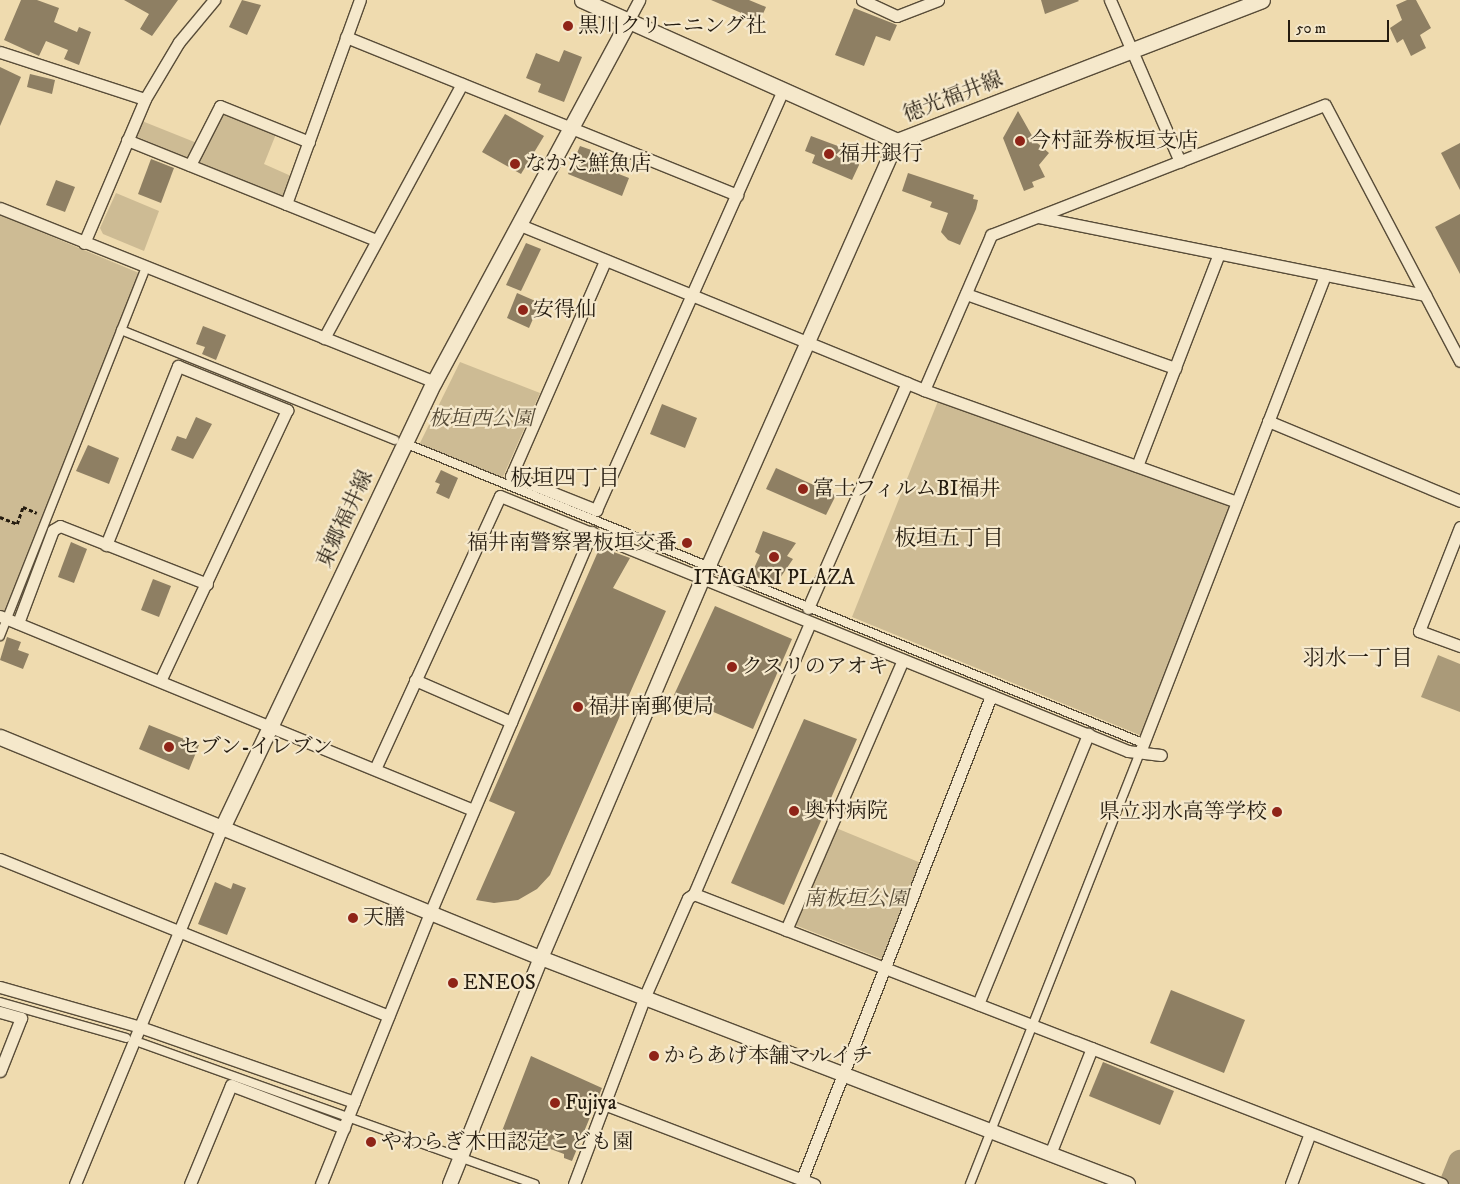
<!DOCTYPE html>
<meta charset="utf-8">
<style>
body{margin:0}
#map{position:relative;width:1460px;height:1184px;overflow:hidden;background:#efdbaf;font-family:"IM FELL DW Pica","Noto Serif JP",serif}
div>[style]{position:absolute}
.green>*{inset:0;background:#cdbb94}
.water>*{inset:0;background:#aa9a79}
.river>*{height:25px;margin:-12.5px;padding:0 12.5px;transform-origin:12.5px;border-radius:12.5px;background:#aa9a79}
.building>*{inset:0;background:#8e7f63}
.path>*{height:2.5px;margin-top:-1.25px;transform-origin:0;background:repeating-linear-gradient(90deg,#251c10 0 4px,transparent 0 6.5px)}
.roads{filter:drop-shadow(1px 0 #584c38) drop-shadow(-1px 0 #584c38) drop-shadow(0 1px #584c38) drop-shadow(0 -1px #584c38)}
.pedestrian>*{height:8px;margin:-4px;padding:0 4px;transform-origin:4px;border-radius:4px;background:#f5e8cb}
.minor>*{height:11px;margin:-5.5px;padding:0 5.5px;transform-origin:5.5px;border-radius:5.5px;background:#f5e8cb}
.tertiary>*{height:14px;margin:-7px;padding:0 7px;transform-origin:7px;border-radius:7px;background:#f5e8cb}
.secondary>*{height:15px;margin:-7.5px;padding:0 7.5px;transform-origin:7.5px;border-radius:7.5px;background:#f5e8cb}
.dots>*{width:14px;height:14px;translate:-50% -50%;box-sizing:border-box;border:2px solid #f5e8cb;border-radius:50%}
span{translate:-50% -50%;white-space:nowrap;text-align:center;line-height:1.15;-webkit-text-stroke:4.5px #f5e8cb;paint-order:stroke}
.poi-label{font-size:21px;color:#251c10}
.left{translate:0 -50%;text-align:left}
.right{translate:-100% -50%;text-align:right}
.street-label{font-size:21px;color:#251c10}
.park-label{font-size:21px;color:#574c38;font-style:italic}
.neighbourhood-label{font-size:22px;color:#251c10}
.scale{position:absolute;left:1288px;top:20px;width:101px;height:22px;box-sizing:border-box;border:2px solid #251c10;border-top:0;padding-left:6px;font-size:15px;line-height:18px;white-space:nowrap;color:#251c10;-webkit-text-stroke:4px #f5e8cb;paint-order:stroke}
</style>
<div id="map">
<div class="green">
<div style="clip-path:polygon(223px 111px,276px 134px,264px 164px,291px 176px,283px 197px,197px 162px)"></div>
<div style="clip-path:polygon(142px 121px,197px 143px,189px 159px,135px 136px)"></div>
<div style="clip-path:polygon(116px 193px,159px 211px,144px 251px,103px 234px,100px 228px)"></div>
<div style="clip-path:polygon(0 215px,139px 273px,4px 612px,0 610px)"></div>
<div style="clip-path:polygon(460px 362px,540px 393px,502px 479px,419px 445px)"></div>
<div style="clip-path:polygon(940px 396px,1237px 502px,1147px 738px,852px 617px)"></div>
<div style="clip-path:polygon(836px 828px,921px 863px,882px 959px,795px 925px)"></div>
</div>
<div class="water">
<div style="clip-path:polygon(1438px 655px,1460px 664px,1460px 712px,1421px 697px)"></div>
</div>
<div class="river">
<div style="left:1451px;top:1184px;width:24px;rotate:-68deg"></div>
</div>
<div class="building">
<div style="clip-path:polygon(21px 0,37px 0,59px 8px,54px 22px,77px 32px,79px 27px,91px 32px,79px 65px,64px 59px,68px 50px,46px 41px,39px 56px,4px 40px)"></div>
<div style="clip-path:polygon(124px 0,178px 0,152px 36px,140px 29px,149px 14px)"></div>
<div style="clip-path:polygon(242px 0,261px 5px,247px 35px,229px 27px)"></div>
<div style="clip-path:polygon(711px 0,749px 0,766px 7px,760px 21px)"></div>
<div style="clip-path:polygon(1041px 0,1078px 0,1079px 1px,1045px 14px)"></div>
<div style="clip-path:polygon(1407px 0,1416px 0,1431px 28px,1420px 35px,1426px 48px,1411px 56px,1403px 39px,1397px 43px,1390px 28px,1402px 20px,1396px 5px)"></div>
<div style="clip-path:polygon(854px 8px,897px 25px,890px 41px,876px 36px,864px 66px,835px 55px)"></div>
<div style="clip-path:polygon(564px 50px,582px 57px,564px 102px,538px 92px,541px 84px,526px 78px,536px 53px,559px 62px)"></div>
<div style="clip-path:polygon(0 67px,21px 77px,0 126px)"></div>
<div style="clip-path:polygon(30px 74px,55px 80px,52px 94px,27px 87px)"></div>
<div style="clip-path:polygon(1018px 111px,1035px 141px,1049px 153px,1039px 165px,1045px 177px,1032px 182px,1034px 187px,1024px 191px,1003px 138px)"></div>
<div style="clip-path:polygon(505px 114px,544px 136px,521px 174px,482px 152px)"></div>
<div style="clip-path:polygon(811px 136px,854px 152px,859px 165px,852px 180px,812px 163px,815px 155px,805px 151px)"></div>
<div style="clip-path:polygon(1460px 143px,1460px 190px,1441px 153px)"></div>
<div style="clip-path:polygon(580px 146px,597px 152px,593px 164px,629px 178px,622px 196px,568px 174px)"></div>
<div style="clip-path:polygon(151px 159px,174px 168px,161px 203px,138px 194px)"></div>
<div style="clip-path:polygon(908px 173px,974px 195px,973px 199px,978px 200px,976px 209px,960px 245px,948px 240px,941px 232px,948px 213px,930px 207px,932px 202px,902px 191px)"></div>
<div style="clip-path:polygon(56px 180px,75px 187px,65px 212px,46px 205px)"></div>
<div style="clip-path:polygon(1460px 214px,1460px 274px,1435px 227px)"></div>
<div style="clip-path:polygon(526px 243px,541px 249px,521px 291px,506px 285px)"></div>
<div style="clip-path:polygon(517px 293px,540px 303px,529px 328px,507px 318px)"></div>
<div style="clip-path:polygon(203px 326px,226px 335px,216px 360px,202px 354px,205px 347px,196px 344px)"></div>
<div style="clip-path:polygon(662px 404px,697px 418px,685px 448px,650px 434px)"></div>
<div style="clip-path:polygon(196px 417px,212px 424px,193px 459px,171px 450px,177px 436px,186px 439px)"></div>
<div style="clip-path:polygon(88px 445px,119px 458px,109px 484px,76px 471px)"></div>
<div style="clip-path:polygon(776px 468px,836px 495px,826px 515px,766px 489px)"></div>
<div style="clip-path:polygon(441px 470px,458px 478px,449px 499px,436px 493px,440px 484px,435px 482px)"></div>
<div style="clip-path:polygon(763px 531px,796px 543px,787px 556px,793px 559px,776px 584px,751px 575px,760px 555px,755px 552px)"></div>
<div style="clip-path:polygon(71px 542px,87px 549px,74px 583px,58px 577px)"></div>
<div style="clip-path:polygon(600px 547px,630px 558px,613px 588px,666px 611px,550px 875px,537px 889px,518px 900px,494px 903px,476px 900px,515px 812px,489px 801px)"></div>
<div style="clip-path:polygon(153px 579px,171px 586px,159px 617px,141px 610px)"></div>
<div style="clip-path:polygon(715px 606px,792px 639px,753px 729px,674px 695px)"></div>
<div style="clip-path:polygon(7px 637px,21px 642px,18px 650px,29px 654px,23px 669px,0 660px)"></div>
<div style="clip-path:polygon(804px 719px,857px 739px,784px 905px,731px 883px)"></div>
<div style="clip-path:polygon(149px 725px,199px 745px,189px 770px,139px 749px)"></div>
<div style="clip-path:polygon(215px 882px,231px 889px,233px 883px,246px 888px,227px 935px,198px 924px)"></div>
<div style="clip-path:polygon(1171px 990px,1245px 1020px,1224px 1073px,1150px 1043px)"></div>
<div style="clip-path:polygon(531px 1056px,602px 1088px,572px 1161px,564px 1158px,564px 1154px,502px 1131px)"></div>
<div style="clip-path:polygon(1103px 1062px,1174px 1091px,1160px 1125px,1089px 1096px)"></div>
</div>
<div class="path">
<div style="left:0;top:517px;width:18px;rotate:22deg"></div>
<div style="left:17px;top:524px;width:18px;rotate:-71deg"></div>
<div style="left:23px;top:507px;width:15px;rotate:23deg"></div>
</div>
<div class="roads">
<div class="pedestrian">
<div style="left:121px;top:330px;width:295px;rotate:21.9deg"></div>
<div style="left:412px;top:446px;width:791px;rotate:22.12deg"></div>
<div style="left:0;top:636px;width:391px;rotate:-68.4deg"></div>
<div style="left:0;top:1002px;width:131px;rotate:15.9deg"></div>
<div style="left:141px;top:1043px;width:418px;rotate:19.7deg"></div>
<div style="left:970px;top:1184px;width:464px;rotate:-68.5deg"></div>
</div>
<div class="minor">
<div style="left:862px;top:0;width:38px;rotate:25deg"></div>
<div style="left:897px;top:16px;width:44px;rotate:-21.3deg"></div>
<div style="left:1110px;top:0;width:176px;rotate:66.6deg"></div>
<div style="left:628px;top:21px;width:24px;rotate:-62deg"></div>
<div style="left:346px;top:37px;width:422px;rotate:22deg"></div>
<div style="left:0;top:52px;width:152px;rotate:18deg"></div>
<div style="left:127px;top:140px;width:268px;rotate:21.9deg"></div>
<div style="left:190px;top:165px;width:66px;rotate:-63deg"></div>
<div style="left:220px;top:106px;width:96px;rotate:22deg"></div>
<div style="left:286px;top:204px;width:217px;rotate:-70.1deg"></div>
<div style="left:0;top:208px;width:468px;rotate:21.8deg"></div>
<div style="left:1038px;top:217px;width:395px;rotate:11.4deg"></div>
<div style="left:520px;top:225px;width:436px;rotate:22.2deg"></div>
<div style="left:924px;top:390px;width:332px;rotate:19.7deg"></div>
<div style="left:84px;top:243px;width:156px;rotate:-67deg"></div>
<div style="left:145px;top:99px;width:66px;rotate:-59.2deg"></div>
<div style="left:179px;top:42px;width:55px;rotate:-50.2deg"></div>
<div style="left:605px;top:261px;width:235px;rotate:113.6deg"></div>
<div style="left:511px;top:476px;width:92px;rotate:21.8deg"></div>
<div style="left:596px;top:510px;width:460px;rotate:-66deg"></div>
<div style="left:966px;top:294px;width:222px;rotate:19.5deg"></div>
<div style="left:324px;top:338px;width:289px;rotate:-61.5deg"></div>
<div style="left:924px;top:390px;width:169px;rotate:-66.6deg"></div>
<div style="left:991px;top:235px;width:358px;rotate:-21.3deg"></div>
<div style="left:1325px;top:105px;width:289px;rotate:62.2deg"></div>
<div style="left:1268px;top:421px;width:208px;rotate:22.6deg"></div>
<div style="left:1137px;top:466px;width:228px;rotate:-68.9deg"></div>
<div style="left:1460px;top:527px;width:112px;rotate:111.5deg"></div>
<div style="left:1419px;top:631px;width:44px;rotate:20.1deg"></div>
<div style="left:106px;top:545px;width:193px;rotate:-68.1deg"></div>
<div style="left:178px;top:366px;width:118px;rotate:22deg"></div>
<div style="left:287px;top:410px;width:299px;rotate:115.1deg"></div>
<div style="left:808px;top:608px;width:246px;rotate:-66.3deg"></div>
<div style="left:0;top:616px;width:511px;rotate:22.3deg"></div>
<div style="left:18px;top:623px;width:99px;rotate:-69.4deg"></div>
<div style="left:53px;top:530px;width:8px;rotate:-30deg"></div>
<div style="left:60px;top:526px;width:158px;rotate:21.5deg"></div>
<div style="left:810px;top:623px;width:295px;rotate:113.2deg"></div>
<div style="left:694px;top:894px;width:802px;rotate:21.19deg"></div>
<div style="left:415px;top:680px;width:105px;rotate:23.6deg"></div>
<div style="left:1140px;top:752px;width:512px;rotate:-68.8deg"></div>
<div style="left:375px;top:769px;width:300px;rotate:-65.4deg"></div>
<div style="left:500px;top:496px;width:678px;rotate:22.1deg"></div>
<div style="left:1128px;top:751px;width:33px;rotate:7deg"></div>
<div style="left:0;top:859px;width:419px;rotate:22deg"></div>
<div style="left:786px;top:930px;width:294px;rotate:-66.6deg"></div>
<div style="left:0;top:987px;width:146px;rotate:15.9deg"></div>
<div style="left:140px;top:1027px;width:227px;rotate:19.3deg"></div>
<div style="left:978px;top:1004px;width:292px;rotate:-67.8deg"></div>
<div style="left:0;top:1012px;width:22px;rotate:16deg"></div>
<div style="left:21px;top:1018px;width:57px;rotate:111.6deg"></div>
<div style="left:604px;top:1104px;width:225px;rotate:20.9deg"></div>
<div style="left:1050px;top:1154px;width:114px;rotate:-68.4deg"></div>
<div style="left:802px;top:1179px;width:519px;rotate:-68.63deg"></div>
<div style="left:75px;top:1184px;width:385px;rotate:-67.6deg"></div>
<div style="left:190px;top:1184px;width:107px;rotate:-67.5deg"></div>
<div style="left:231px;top:1085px;width:121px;rotate:20.8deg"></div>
<div style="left:321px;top:1184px;width:292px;rotate:-68.1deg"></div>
<div style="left:430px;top:913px;width:414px;rotate:-67deg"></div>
<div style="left:574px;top:1184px;width:201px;rotate:-69.3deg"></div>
<div style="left:645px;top:996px;width:107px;rotate:-66.3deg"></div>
<div style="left:688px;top:898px;width:7px;rotate:-34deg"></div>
<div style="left:1291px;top:1184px;width:54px;rotate:-69.6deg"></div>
</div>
<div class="tertiary">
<div style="left:222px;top:828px;width:344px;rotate:22.2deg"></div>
<div style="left:541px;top:958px;width:629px;rotate:21.06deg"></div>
<div style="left:450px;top:1184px;width:244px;rotate:-68.1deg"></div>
<div style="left:541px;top:958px;width:412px;rotate:-66.9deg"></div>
<div style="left:703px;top:579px;width:479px;rotate:-66.1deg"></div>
</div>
<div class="secondary">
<div style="left:582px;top:0;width:345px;rotate:24.1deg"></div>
<div style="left:897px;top:141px;width:391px;rotate:-21.1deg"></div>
<div style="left:0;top:737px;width:240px;rotate:22.3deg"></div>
<div style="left:222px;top:828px;width:494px;rotate:-64.6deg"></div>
<div style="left:434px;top:382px;width:410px;rotate:-61.7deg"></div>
</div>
</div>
<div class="dots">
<div style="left:568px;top:26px;background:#8f2418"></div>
<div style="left:1020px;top:141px;background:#8f2418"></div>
<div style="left:829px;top:154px;background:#8f2418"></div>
<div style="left:515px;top:164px;background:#8f2418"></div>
<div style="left:523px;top:310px;background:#8f2418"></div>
<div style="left:803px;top:489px;background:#8f2418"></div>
<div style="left:687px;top:543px;background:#8f2418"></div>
<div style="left:774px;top:557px;background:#8f2418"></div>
<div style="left:732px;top:667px;background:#8f2418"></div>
<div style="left:578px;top:707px;background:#8f2418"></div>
<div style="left:169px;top:747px;background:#8f2418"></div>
<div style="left:794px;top:811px;background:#8f2418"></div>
<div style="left:1277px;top:812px;background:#8f2418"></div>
<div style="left:353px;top:918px;background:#8f2418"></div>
<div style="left:453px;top:983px;background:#8f2418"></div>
<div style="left:654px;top:1056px;background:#8f2418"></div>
<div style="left:555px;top:1103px;background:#8f2418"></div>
<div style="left:371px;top:1142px;background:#8f2418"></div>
</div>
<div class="poi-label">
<span class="left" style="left:578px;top:26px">黒川クリーニング社</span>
<span class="left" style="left:1030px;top:141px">今村証券板垣支店</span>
<span class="left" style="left:839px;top:154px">福井銀行</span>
<span class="left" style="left:525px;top:164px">なかた鮮魚店</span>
<span class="left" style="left:533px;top:310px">安得仙</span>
<span class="left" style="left:813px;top:489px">富士フィルムBI福井</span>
<span class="right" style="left:677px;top:543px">福井南警察署板垣交番</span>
<span style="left:774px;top:578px">ITAGAKI PLAZA</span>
<span class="left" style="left:742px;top:667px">クスリのアオキ</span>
<span class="left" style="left:588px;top:707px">福井南郵便局</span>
<span class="left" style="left:179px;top:747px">セブン-イレブン</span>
<span class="left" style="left:804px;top:811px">奥村病院</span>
<span class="right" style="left:1267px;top:812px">県立羽水高等学校</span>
<span class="left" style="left:363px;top:918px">天膳</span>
<span class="left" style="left:463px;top:983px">ENEOS</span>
<span class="left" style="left:664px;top:1056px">からあげ本舗マルイチ</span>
<span class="left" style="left:565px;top:1103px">Fujiya</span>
<span class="left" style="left:381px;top:1142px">やわらぎ木田認定こども園</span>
</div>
<div class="street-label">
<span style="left:953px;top:97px;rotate:-21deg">徳光福井線</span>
<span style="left:345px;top:519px;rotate:-65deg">東郷福井線</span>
</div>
<div class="park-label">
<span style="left:481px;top:419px">板垣西公園</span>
<span style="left:856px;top:899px">南板垣公園</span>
</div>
<div class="neighbourhood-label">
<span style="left:565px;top:479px">板垣四丁目</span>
<span style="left:949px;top:539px">板垣五丁目</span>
<span style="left:1358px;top:659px">羽水一丁目</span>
</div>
<div class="scale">50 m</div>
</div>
